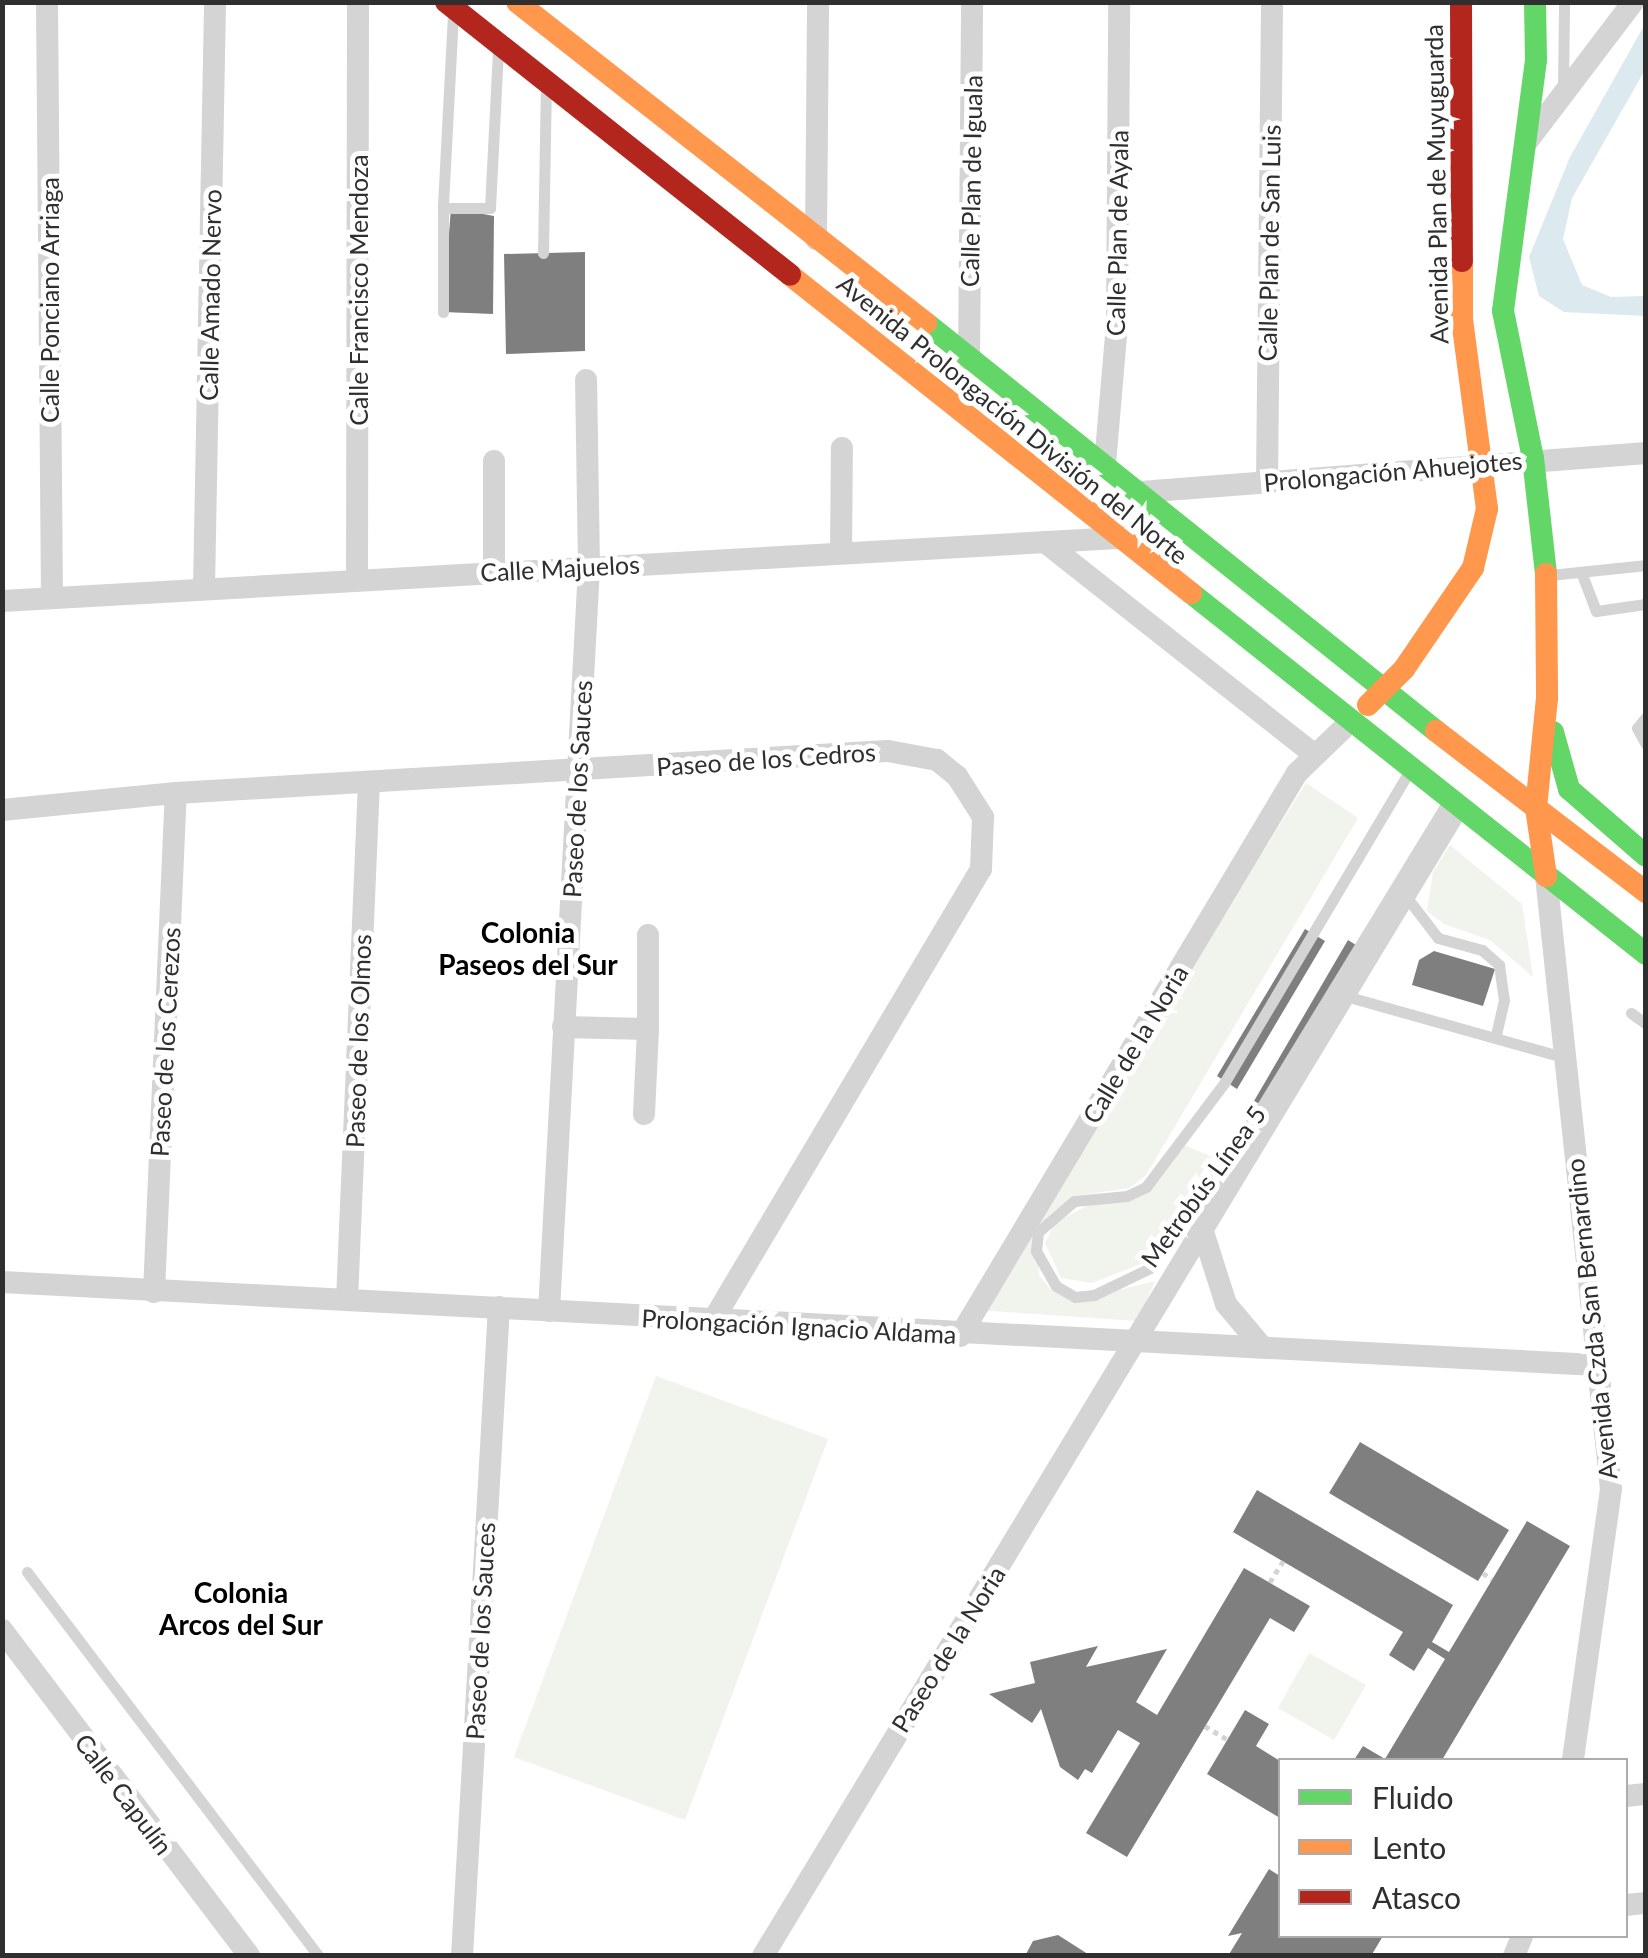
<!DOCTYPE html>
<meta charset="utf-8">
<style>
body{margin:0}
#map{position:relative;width:1648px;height:1958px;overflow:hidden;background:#fff;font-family:Lato,sans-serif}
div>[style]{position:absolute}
.green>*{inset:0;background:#f1f3ed}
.water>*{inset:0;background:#dce9ee}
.building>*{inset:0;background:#7f7f7f}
.path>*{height:5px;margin-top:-2.5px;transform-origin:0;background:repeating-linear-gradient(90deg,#d3d3d3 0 5px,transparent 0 10px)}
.lane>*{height:11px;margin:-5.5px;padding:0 5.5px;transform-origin:5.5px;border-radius:5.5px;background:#d4d4d4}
.street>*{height:22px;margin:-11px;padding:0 11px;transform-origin:11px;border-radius:11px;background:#d4d4d4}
.fast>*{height:22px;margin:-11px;padding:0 11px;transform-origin:11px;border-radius:11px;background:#63d668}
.slow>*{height:22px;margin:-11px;padding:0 11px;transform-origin:11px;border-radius:11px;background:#ff974d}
.jam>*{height:22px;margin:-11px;padding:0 11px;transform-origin:11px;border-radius:11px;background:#b3261e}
span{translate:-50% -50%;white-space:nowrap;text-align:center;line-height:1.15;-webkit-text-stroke:10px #fff;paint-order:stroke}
.street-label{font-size:25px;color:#2f2f2f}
.neighbourhood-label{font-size:28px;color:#000;font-weight:700}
.frame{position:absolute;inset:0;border:5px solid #2f2f2f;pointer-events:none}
.legend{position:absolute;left:1278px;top:1758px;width:350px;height:180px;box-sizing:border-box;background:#fff;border:2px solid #acacac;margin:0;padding:12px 18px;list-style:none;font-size:30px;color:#2f2f2f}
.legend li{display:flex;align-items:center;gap:20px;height:50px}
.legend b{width:50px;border:2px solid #acacac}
</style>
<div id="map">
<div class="green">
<div style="clip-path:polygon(1306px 783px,1358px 818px,1146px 1175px,1130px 1188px,1073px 1196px,1035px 1228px,1039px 1275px,1052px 1291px,1075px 1301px,1155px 1281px,1138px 1321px,976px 1310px)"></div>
<div style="clip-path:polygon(1450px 845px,1522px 904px,1533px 977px,1490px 940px,1444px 924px,1427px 911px,1433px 872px)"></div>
<div style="clip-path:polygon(1184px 1145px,1212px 1157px,1143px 1263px,1092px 1283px,1061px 1278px,1045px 1243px,1055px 1223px,1094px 1202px,1126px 1201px)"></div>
<div style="clip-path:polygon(656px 1376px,828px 1439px,685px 1820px,514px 1757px)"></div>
<div style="clip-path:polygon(1309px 1653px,1366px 1685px,1334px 1740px,1278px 1708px)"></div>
</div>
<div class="water">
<div style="clip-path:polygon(1645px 24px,1645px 70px,1572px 198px,1563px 239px,1582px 285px,1611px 297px,1645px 296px,1645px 316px,1564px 312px,1539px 296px,1529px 257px,1570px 157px)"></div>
</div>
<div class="building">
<div style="clip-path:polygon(451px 208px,494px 216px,493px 314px,443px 312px)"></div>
<div style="clip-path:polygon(585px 252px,585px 351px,506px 354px,504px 254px)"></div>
<div style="clip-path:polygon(1305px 929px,1325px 941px,1237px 1089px,1217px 1076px)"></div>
<div style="clip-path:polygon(1348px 940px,1367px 952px,1273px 1111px,1254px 1101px)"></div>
<div style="clip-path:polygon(1434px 951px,1495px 969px,1483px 1006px,1412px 985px,1419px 960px)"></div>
<div style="clip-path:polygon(1360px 1442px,1509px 1530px,1478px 1581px,1329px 1493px)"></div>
<div style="clip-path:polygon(1257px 1490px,1453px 1605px,1432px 1642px,1449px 1652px,1527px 1521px,1570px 1546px,1442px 1760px,1354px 1760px,1363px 1746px,1385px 1759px,1445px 1659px,1428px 1648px,1414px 1671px,1389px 1655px,1403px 1632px,1233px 1532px)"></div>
<div style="clip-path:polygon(1244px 1568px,1310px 1606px,1294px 1632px,1270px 1618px,1127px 1857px,1086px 1833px,1140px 1743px,1118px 1730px,1092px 1773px,1085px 1769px,1078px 1780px,1060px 1767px,1041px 1709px,1032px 1723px,989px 1694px,1035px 1683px,1030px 1662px,1098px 1646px,1086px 1667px,1167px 1649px,1136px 1702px,1157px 1715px)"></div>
<div style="clip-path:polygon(1245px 1710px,1269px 1724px,1256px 1746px,1280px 1761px,1280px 1818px,1207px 1774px)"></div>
<div style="clip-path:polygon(1269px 1869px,1280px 1876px,1280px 1936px,1383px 1936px,1371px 1956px,1228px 1956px,1242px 1933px,1228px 1936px)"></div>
<div style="clip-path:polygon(1058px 1935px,1091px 1956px,1025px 1956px,1033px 1941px)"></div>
</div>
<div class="path">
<div style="left:1483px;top:1573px;width:11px;rotate:34deg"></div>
<div style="left:1270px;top:1582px;width:25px;rotate:-58deg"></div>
<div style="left:1205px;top:1726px;width:26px;rotate:31deg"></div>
</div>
<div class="lane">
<div style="left:453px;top:14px;width:194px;rotate:93deg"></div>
<div style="left:443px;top:208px;width:47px"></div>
<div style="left:490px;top:208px;width:160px;rotate:-87.1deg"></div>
<div style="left:1563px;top:89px;width:87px;rotate:-89.3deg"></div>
<div style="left:443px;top:208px;width:104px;rotate:90deg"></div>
<div style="left:543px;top:253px;width:165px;rotate:-89deg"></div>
<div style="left:1581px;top:572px;width:42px;rotate:69deg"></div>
<div style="left:1596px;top:611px;width:50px;rotate:-8deg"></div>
<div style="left:1550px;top:575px;width:97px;rotate:-5.9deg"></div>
<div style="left:1646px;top:717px;width:14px;rotate:129deg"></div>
<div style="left:1637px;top:728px;width:18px;rotate:61deg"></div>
<div style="left:1410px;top:770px;width:363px;rotate:120.7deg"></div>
<div style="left:1225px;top:1082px;width:131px;rotate:127deg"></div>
<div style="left:1146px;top:1187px;width:21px;rotate:155deg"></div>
<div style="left:1127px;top:1196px;width:53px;rotate:174.6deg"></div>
<div style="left:1074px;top:1201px;width:48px;rotate:139.3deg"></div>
<div style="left:1038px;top:1232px;width:19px;rotate:96deg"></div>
<div style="left:1036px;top:1251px;width:40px;rotate:60.3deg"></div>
<div style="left:1056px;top:1286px;width:22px;rotate:30deg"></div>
<div style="left:1075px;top:1297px;width:19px;rotate:-6deg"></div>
<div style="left:1094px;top:1295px;width:62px;rotate:-25.7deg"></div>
<div style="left:1150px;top:1268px;width:197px;rotate:-55.3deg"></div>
<div style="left:1262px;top:1106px;width:359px;rotate:-58.6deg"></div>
<div style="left:1405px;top:895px;width:54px;rotate:52.5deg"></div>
<div style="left:1438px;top:938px;width:46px;rotate:15.3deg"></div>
<div style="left:1482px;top:950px;width:23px;rotate:41deg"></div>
<div style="left:1499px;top:965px;width:35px;rotate:82deg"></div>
<div style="left:1504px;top:1000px;width:39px;rotate:103deg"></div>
<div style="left:1349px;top:997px;width:221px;rotate:15.7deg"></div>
<div style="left:1631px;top:1013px;width:19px;rotate:36deg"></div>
<div style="left:27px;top:1572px;width:482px;rotate:52.8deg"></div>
</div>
<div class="street">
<div style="left:47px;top:2px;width:596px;rotate:89.52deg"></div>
<div style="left:1526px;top:143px;width:177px;rotate:-52.8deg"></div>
<div style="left:816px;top:239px;width:237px;rotate:-89.5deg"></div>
<div style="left:969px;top:359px;width:357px;rotate:-89.5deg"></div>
<div style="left:1105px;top:464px;width:142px;rotate:-85.1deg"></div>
<div style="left:1117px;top:323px;width:321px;rotate:-89.6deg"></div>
<div style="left:1267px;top:483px;width:481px;rotate:-89.4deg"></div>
<div style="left:1141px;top:492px;width:507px;rotate:-4.42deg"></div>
<div style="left:1045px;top:542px;width:342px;rotate:38.3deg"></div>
<div style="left:841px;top:553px;width:105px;rotate:-89.5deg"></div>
<div style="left:494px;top:571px;width:110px;rotate:-90deg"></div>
<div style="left:357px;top:578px;width:576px;rotate:-89.9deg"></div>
<div style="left:204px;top:588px;width:586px;rotate:-88.92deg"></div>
<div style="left:2px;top:601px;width:1118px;rotate:-3.23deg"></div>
<div style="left:2px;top:810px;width:175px;rotate:-5.6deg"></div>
<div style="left:176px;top:793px;width:713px;rotate:-3.38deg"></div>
<div style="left:888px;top:751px;width:50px;rotate:10.4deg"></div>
<div style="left:937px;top:760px;width:26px;rotate:39deg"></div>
<div style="left:957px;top:776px;width:49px;rotate:57.6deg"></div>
<div style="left:983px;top:817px;width:52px;rotate:92.2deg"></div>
<div style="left:981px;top:869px;width:527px;rotate:120.7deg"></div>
<div style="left:1546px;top:876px;width:616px;rotate:83.95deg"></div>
<div style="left:1611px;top:1489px;width:274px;rotate:98deg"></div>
<div style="left:563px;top:1027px;width:85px;rotate:1.3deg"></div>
<div style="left:648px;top:1029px;width:94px;rotate:-90deg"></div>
<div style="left:644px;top:1114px;width:85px;rotate:-87.3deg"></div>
<div style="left:1204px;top:1235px;width:72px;rotate:72.3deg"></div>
<div style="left:1226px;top:1304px;width:57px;rotate:49.9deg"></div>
<div style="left:2px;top:1282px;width:1596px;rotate:2.98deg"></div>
<div style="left:154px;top:1292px;width:499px;rotate:-87.5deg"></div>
<div style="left:347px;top:1300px;width:518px;rotate:-87.57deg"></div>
<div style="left:549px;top:1311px;width:745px;rotate:-86.92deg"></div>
<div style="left:589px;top:567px;width:187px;rotate:-90.9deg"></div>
<div style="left:960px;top:1336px;width:656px;rotate:-59.1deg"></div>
<div style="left:1297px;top:773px;width:74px;rotate:-43.9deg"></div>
<div style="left:2px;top:1630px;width:409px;rotate:52.8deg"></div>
<div style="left:1626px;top:1796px;width:20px;rotate:-6deg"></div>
<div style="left:1626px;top:1905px;width:20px;rotate:-6deg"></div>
<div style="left:462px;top:1956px;width:650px;rotate:-86.74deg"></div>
<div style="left:763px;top:1956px;width:1343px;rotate:-58.83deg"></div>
<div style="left:1514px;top:1956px;width:22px;rotate:-68deg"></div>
</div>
<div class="fast">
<div style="left:1535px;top:2px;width:58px;rotate:89deg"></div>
<div style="left:1536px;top:60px;width:253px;rotate:97.5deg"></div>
<div style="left:1503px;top:311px;width:150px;rotate:78.5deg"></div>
<div style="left:1533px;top:458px;width:117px;rotate:83.6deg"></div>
<div style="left:926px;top:323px;width:653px;rotate:38.66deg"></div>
<div style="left:1191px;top:593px;width:581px;rotate:38.43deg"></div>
<div style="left:1553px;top:732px;width:59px;rotate:74.3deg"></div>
<div style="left:1569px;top:789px;width:102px;rotate:41deg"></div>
</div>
<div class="slow">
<div style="left:517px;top:2px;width:520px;rotate:38.13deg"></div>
<div style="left:790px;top:275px;width:512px;rotate:38.42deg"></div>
<div style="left:1546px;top:574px;width:124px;rotate:89.5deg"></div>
<div style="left:1547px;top:698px;width:111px;rotate:95.7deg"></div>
<div style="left:1536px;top:808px;width:69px;rotate:81.6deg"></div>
<div style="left:1368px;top:705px;width:51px;rotate:-45deg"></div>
<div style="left:1404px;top:669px;width:122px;rotate:-55.7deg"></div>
<div style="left:1473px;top:568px;width:61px;rotate:-76.7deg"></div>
<div style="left:1487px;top:509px;width:193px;rotate:-97.5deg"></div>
<div style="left:1462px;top:318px;width:57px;rotate:-90deg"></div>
<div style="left:1436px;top:731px;width:265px;rotate:37.5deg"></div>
</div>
<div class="jam">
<div style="left:446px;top:2px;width:439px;rotate:38.4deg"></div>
<div style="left:1461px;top:2px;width:259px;rotate:89.8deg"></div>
</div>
<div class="street-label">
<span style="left:971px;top:181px;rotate:-89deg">Calle Plan de Iguala</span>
<span style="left:1436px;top:184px;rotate:-91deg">Avenida Plan de Muyuguarda</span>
<span style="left:1117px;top:233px;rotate:-89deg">Calle Plan de Ayala</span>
<span style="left:1269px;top:243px;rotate:-89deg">Calle Plan de San Luis</span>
<span style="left:358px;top:290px;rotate:-90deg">Calle Francisco Mendoza</span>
<span style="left:210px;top:295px;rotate:-89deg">Calle Amado Nervo</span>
<span style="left:49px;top:300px;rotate:-90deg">Calle Ponciano Arriaga</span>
<span style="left:1013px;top:419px;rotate:39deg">Avenida Prolongación División del Norte</span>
<span style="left:1393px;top:471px;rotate:-5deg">Prolongación Ahuejotes</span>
<span style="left:560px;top:568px;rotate:-3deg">Calle Majuelos</span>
<span style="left:766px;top:759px;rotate:-4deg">Paseo de los Cedros</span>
<span style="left:577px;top:789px;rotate:-87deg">Paseo de los Sauces</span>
<span style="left:358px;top:1041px;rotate:-88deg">Paseo de los Olmos</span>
<span style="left:165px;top:1042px;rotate:-87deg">Paseo de los Cerezos</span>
<span style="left:1135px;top:1044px;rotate:-59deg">Calle de la Noria</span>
<span style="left:1203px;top:1186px;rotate:-54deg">Metrobús Línea 5</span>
<span style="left:1591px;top:1319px;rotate:-96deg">Avenida Czda San Bernardino</span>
<span style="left:799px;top:1326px;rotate:3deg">Prolongación Ignacio Aldama</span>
<span style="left:480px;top:1631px;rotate:-87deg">Paseo de los Sauces</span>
<span style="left:948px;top:1649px;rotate:-58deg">Paseo de la Noria</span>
<span style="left:124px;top:1794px;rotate:53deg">Calle Capulín</span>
</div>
<div class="neighbourhood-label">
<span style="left:528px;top:948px">Colonia<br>Paseos del Sur</span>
<span style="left:241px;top:1608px">Colonia<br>Arcos del Sur</span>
</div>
<div class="frame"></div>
<ul class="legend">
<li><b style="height:12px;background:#63d668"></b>Fluido</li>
<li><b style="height:12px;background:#ff974d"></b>Lento</li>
<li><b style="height:12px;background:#b3261e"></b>Atasco</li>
</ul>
</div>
